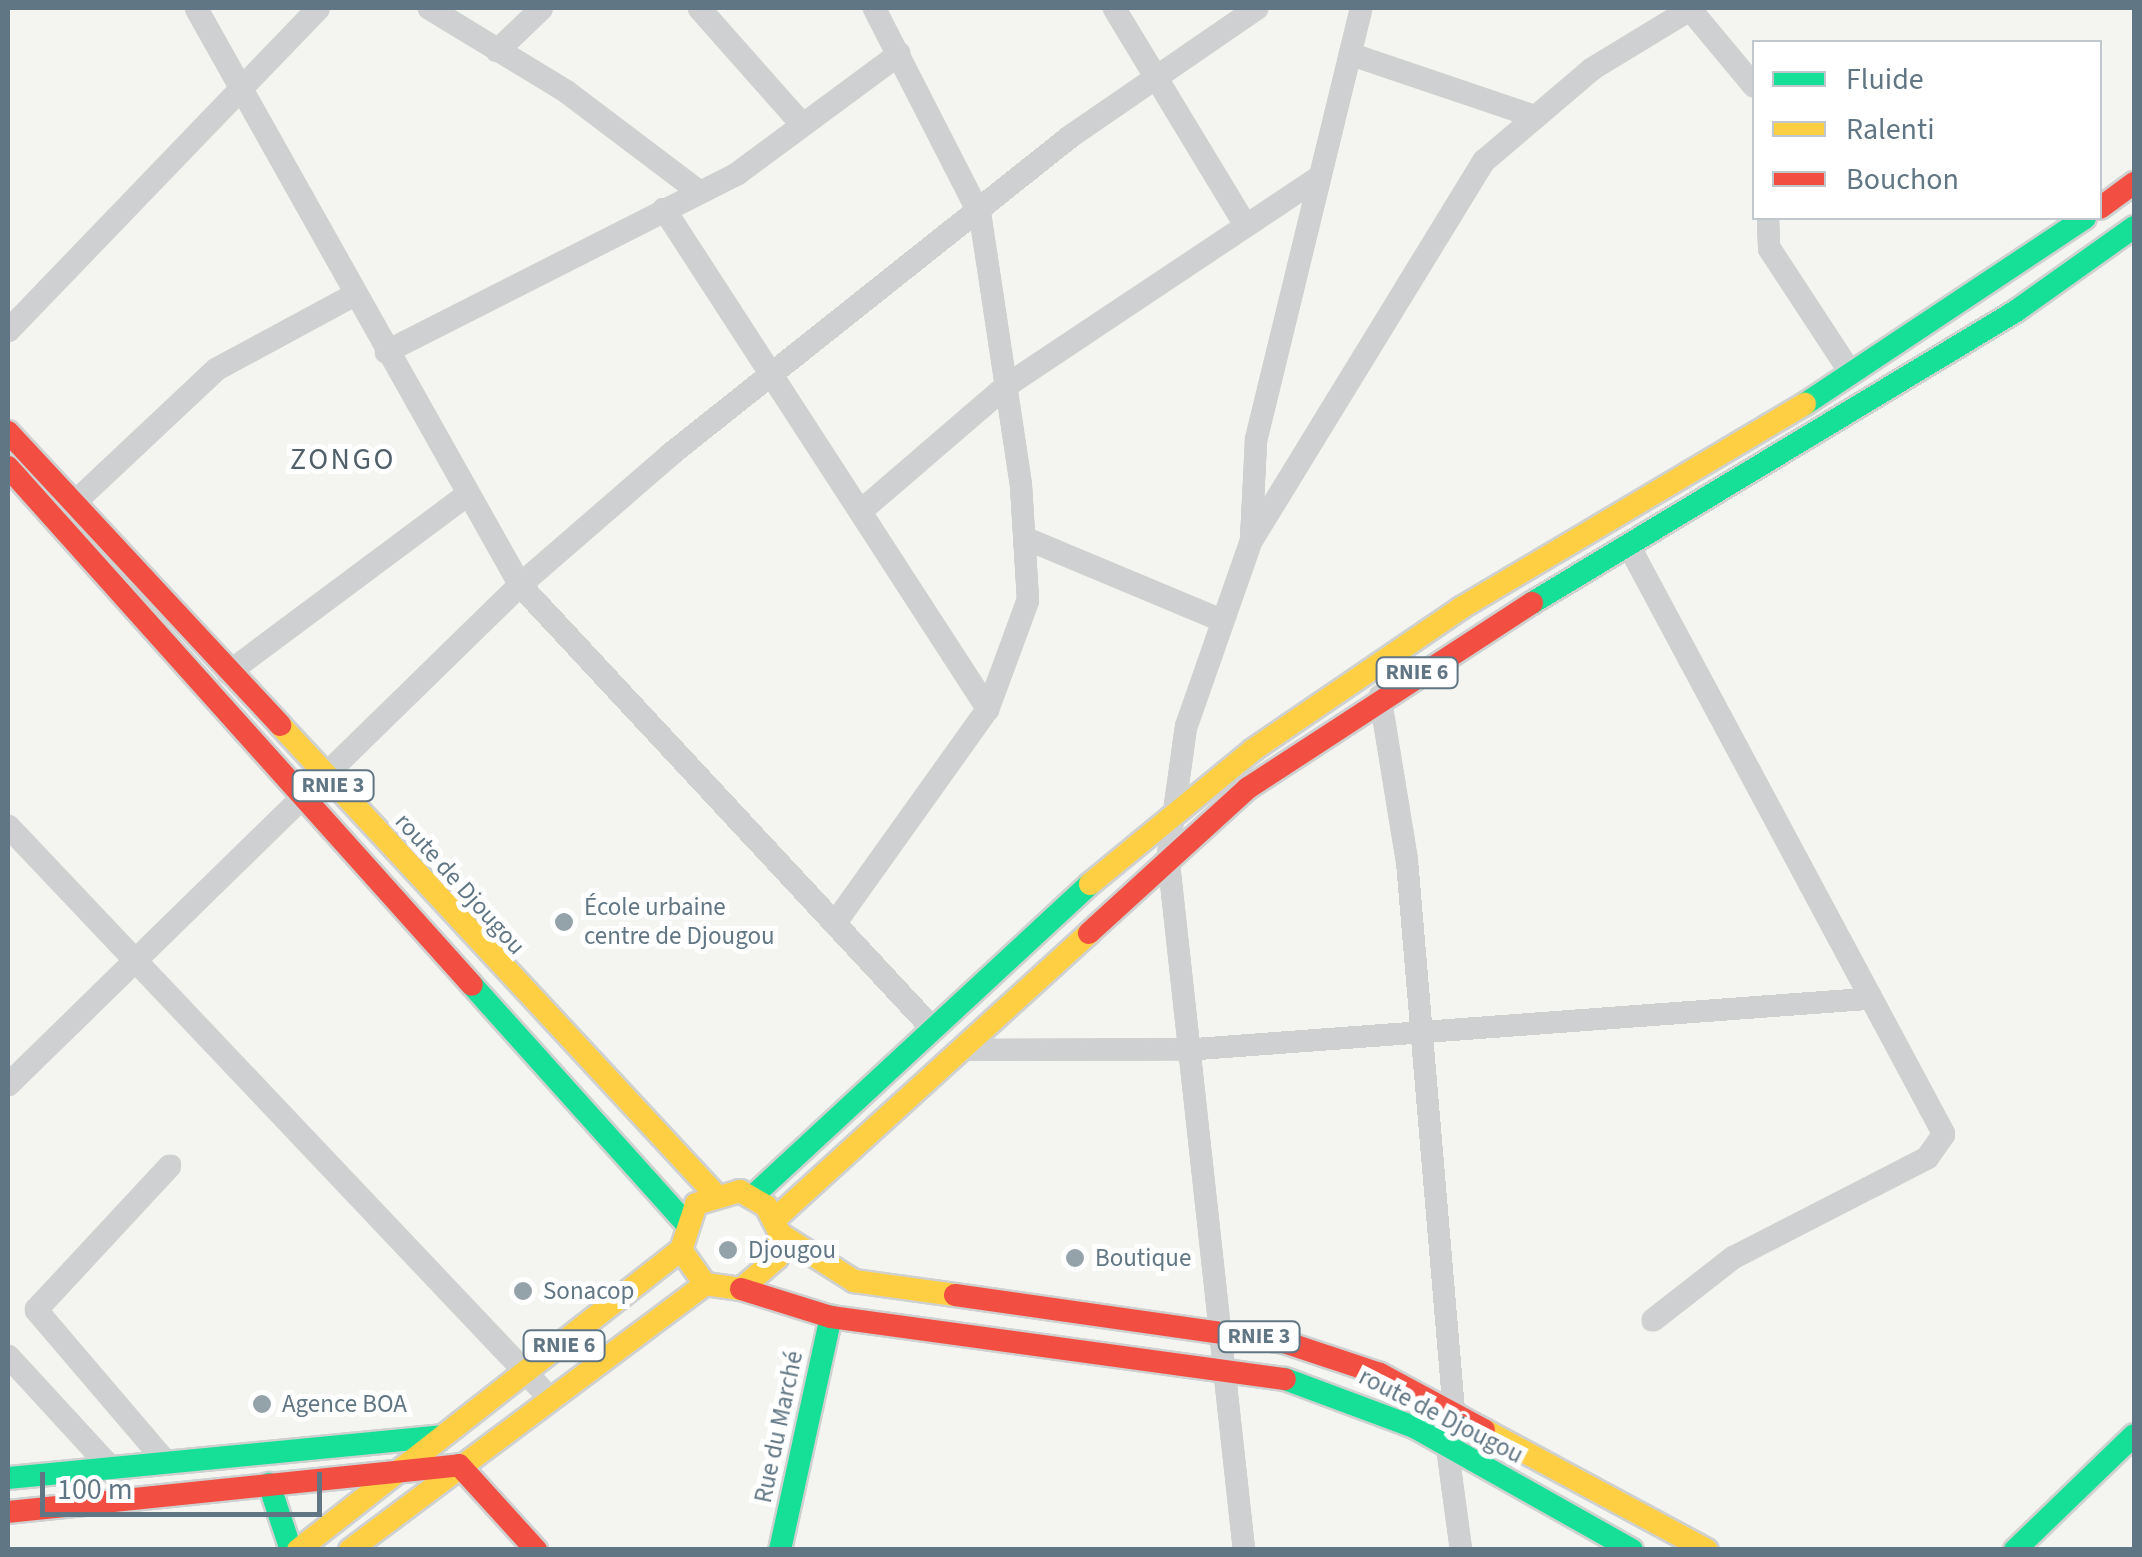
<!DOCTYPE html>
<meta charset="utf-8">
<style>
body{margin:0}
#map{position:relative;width:2142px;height:1557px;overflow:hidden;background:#f4f4f1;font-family:"Source Sans 3",sans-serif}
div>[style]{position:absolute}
.roads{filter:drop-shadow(2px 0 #cfd1d1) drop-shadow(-2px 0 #cfd1d1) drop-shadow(0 2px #cfd1d1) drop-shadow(0 -2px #cfd1d1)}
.street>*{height:18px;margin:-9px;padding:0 9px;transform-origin:9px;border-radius:9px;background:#cfd0d1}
.fast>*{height:22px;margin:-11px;padding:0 11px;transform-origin:11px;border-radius:11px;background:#16e098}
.slow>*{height:22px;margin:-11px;padding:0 11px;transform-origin:11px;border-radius:11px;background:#ffcf43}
.jam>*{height:22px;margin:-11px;padding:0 11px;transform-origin:11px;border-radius:11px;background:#f24e42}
.dots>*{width:28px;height:28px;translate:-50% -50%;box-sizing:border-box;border:5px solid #fff;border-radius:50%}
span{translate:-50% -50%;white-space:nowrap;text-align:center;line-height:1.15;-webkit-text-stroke:10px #fff;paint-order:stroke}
.shield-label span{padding:2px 8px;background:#fff;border:2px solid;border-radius:8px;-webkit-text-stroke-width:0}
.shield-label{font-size:22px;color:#617684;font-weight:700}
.street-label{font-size:25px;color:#617684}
.poi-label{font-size:25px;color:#617684}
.left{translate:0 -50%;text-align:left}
.quarter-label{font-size:30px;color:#505f69;letter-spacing:2.5px}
.frame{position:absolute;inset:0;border:10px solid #617684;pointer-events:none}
.legend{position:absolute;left:1752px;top:40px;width:350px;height:180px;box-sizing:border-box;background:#fff;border:2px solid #c0c8ce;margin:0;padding:12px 18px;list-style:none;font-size:30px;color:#617684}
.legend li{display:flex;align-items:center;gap:20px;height:50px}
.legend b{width:50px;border:2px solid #c0c8ce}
.scale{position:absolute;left:40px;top:1472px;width:282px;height:45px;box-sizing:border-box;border:5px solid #617684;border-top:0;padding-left:12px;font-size:30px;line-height:35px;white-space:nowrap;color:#617684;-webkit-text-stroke:8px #fff;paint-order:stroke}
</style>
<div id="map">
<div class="roads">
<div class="street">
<div style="left:196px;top:8px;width:662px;rotate:60.68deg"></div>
<div style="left:520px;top:585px;width:605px;rotate:47.08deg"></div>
<div style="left:429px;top:8px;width:162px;rotate:31.3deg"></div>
<div style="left:567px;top:92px;width:164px;rotate:37.1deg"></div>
<div style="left:699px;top:8px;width:149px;rotate:48.5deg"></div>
<div style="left:1114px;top:8px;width:253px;rotate:58.8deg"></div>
<div style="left:1689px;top:8px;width:102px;rotate:50.2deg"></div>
<div style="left:497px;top:51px;width:62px;rotate:-43.7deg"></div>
<div style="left:1350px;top:54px;width:190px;rotate:18.7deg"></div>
<div style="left:664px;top:209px;width:596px;rotate:57.06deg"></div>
<div style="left:1768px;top:218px;width:30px;rotate:88deg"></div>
<div style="left:1769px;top:248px;width:152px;rotate:56.8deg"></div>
<div style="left:8px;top:331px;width:448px;rotate:-46.1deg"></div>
<div style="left:386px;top:352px;width:394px;rotate:-26.9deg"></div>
<div style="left:737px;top:174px;width:202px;rotate:-36.5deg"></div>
<div style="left:73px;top:504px;width:197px;rotate:-43.2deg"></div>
<div style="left:217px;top:369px;width:156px;rotate:-28.4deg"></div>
<div style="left:862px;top:510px;width:190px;rotate:-40.7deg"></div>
<div style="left:1006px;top:386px;width:376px;rotate:-33.7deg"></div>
<div style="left:1027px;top:539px;width:210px;rotate:22.7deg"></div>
<div style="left:1251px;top:540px;width:100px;rotate:-87.1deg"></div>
<div style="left:1256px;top:440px;width:445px;rotate:-76.3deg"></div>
<div style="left:1630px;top:548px;width:665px;rotate:61.82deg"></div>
<div style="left:1944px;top:1134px;width:29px;rotate:125deg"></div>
<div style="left:1927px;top:1158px;width:217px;rotate:152.8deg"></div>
<div style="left:1734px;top:1257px;width:103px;rotate:142.1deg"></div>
<div style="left:228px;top:673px;width:299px;rotate:-36.7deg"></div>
<div style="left:1380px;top:696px;width:167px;rotate:80.7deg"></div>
<div style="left:1407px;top:861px;width:552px;rotate:85.12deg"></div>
<div style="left:8px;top:826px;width:787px;rotate:46.55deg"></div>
<div style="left:838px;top:919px;width:258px;rotate:-54.5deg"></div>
<div style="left:988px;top:709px;width:116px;rotate:-69.8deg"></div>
<div style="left:1028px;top:600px;width:115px;rotate:-93.5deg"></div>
<div style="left:1021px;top:485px;width:273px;rotate:-98.6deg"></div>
<div style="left:980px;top:215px;width:233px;rotate:-117.1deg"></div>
<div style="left:958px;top:1050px;width:239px;rotate:-0.2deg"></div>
<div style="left:1197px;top:1049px;width:670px;rotate:-4.28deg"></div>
<div style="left:8px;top:1085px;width:716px;rotate:-44.32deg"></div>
<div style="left:520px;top:585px;width:200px;rotate:-40.9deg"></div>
<div style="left:671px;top:454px;width:511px;rotate:-38.48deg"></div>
<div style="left:1071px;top:136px;width:226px;rotate:-34.5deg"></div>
<div style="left:8px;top:1356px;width:151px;rotate:47.4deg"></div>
<div style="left:110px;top:1467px;width:38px;rotate:63deg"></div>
<div style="left:1447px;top:1446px;width:105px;rotate:82.3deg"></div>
<div style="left:165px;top:1461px;width:199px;rotate:-130.5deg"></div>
<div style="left:36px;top:1310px;width:197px;rotate:-47.1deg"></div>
<div style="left:1244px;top:1550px;width:699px;rotate:-96.24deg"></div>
<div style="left:1168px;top:855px;width:129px;rotate:-82deg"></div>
<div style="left:1186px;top:727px;width:197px;rotate:-70.7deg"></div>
<div style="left:1251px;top:541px;width:446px;rotate:-58.5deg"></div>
<div style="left:1484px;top:161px;width:142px;rotate:-40.4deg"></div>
<div style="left:1592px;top:69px;width:114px;rotate:-31.3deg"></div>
</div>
<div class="fast">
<div style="left:1805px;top:404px;width:336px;rotate:-33.6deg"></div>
<div style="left:1532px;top:603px;width:565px;rotate:-31.1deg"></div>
<div style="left:2016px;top:311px;width:145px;rotate:-35.4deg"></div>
<div style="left:472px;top:985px;width:317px;rotate:48.1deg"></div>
<div style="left:753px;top:1196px;width:459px;rotate:-42.8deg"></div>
<div style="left:1285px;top:1379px;width:138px;rotate:20.4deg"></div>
<div style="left:1414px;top:1427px;width:250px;rotate:29.4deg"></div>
<div style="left:8px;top:1478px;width:435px;rotate:-5.5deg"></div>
<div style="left:269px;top:1484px;width:70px;rotate:71.6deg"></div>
<div style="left:780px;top:1550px;width:239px;rotate:-77.7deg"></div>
<div style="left:2015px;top:1550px;width:165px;rotate:-44deg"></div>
</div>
<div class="slow">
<div style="left:280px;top:725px;width:638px;rotate:47.16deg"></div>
<div style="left:1090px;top:884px;width:211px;rotate:-39.4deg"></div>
<div style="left:1253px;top:750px;width:252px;rotate:-34.3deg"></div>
<div style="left:1461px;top:608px;width:400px;rotate:-30.7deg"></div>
<div style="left:775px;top:1219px;width:425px;rotate:-42.3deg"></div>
<div style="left:780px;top:1234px;width:24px;rotate:97deg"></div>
<div style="left:777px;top:1258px;width:48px;rotate:139.3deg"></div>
<div style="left:741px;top:1289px;width:36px;rotate:-172deg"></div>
<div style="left:705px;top:1284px;width:42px;rotate:-125.2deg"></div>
<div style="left:681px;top:1250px;width:48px;rotate:-71.9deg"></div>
<div style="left:696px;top:1204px;width:46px;rotate:-16.5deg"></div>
<div style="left:740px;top:1191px;width:30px;rotate:30deg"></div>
<div style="left:766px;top:1206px;width:31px;rotate:63deg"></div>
<div style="left:780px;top:1234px;width:88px;rotate:32.4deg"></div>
<div style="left:854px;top:1281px;width:102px;rotate:7.9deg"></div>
<div style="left:1484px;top:1430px;width:253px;rotate:28.3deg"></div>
<div style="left:298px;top:1550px;width:487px;rotate:-38.1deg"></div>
<div style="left:350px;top:1550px;width:444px;rotate:-36.8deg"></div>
</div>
<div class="jam">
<div style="left:2100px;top:208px;width:42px;rotate:-36.3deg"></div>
<div style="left:8px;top:432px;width:400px;rotate:47.1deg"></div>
<div style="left:8px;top:467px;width:695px;rotate:48.15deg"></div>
<div style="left:1089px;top:933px;width:215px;rotate:-42.4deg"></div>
<div style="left:1248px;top:788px;width:339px;rotate:-33.1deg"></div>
<div style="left:741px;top:1289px;width:94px;rotate:17.3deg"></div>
<div style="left:831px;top:1317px;width:458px;rotate:7.8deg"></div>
<div style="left:955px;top:1295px;width:332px;rotate:8.1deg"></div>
<div style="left:1284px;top:1342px;width:101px;rotate:18.4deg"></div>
<div style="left:1380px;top:1374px;width:118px;rotate:28.3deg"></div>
<div style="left:459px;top:1465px;width:115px;rotate:47.8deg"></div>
<div style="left:8px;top:1512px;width:453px;rotate:-5.9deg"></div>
</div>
</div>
<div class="dots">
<div style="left:564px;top:922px;background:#94a2aa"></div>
<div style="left:728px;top:1250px;background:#94a2aa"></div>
<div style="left:1075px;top:1258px;background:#94a2aa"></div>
<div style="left:523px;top:1291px;background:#94a2aa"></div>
<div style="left:262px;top:1404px;background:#94a2aa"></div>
</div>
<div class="shield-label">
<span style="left:1417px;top:673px">RNIE 6</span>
<span style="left:333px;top:786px">RNIE 3</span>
<span style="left:1259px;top:1337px">RNIE 3</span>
<span style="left:564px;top:1346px">RNIE 6</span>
</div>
<div class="street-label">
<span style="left:460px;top:884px;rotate:48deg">route de Djougou</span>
<span style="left:1441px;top:1416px;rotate:27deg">route de Djougou</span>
<span style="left:779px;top:1427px;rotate:-78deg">Rue du Marché</span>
</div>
<div class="poi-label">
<span class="left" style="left:584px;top:922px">École urbaine<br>centre de Djougou</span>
<span class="left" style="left:748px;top:1250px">Djougou</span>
<span class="left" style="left:1095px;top:1258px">Boutique</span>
<span class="left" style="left:543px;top:1291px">Sonacop</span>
<span class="left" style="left:282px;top:1404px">Agence BOA</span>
</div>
<div class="quarter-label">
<span style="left:343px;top:460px">ZONGO</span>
</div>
<div class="frame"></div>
<ul class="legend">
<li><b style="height:12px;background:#16e098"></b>Fluide</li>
<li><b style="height:12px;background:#ffcf43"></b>Ralenti</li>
<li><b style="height:12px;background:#f24e42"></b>Bouchon</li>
</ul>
<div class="scale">100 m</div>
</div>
